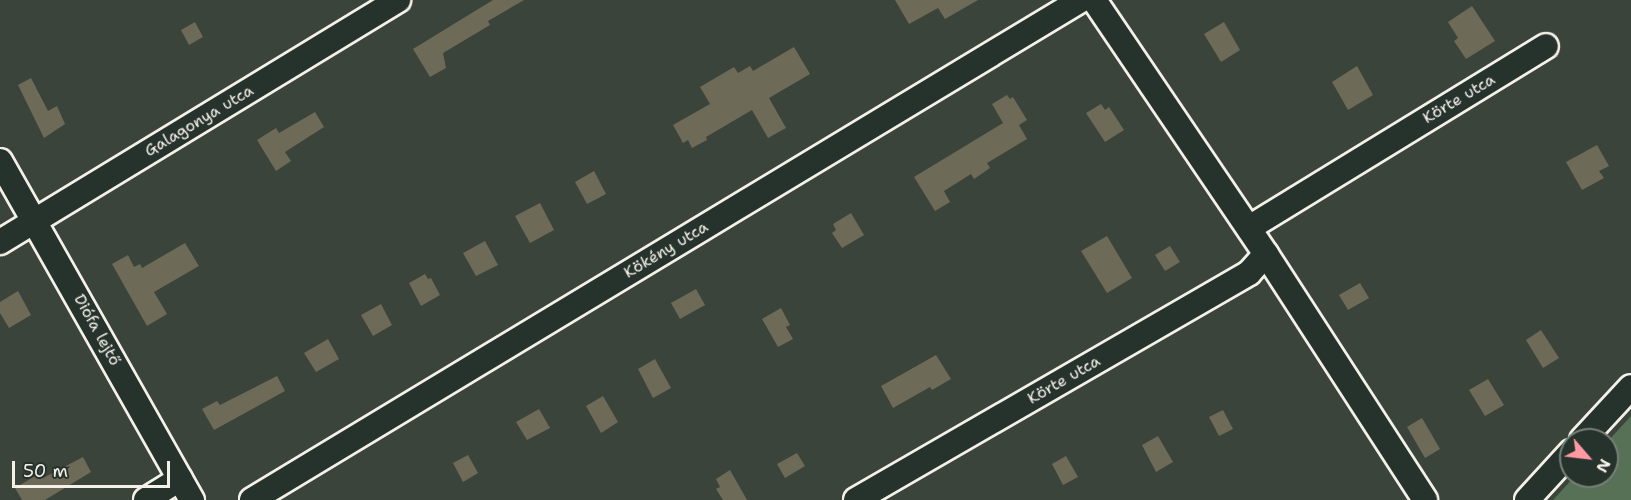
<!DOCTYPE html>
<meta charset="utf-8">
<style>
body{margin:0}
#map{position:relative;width:1631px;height:500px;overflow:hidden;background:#3b443a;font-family:"Shantell Sans",sans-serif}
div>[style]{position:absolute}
.green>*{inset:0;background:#577157}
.building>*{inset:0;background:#6d6b57}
.roads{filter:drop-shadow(2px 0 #f4f1e8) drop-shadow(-2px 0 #f4f1e8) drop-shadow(0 2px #f4f1e8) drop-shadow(0 -2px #f4f1e8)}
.minor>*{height:24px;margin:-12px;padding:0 12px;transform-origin:12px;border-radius:12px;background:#26332d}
span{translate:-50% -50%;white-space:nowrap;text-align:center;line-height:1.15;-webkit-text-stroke:5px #26332d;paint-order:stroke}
.street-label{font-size:16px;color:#f4f1e8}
.north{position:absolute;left:1559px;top:428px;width:60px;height:60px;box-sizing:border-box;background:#26332d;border:2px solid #787f78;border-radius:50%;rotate:118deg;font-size:16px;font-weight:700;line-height:24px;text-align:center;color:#f4f1e8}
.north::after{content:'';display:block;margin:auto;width:21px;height:27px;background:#ff9aa2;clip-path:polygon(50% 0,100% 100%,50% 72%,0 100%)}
.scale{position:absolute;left:12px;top:461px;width:158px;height:27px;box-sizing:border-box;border:3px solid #f4f1e8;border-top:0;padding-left:8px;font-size:18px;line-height:21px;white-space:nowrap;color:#f4f1e8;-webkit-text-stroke:4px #26332d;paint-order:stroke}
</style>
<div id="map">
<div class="green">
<div style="clip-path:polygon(1631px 416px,1631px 500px,1553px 500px,1575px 476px,1607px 476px,1607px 442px)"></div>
</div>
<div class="building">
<div style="clip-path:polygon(493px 0,524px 0,488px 21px,490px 25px,443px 53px,446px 68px,430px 77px,413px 49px)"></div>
<div style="clip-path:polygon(895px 0,978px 0,945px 19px,938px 8px,909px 24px)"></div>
<div style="clip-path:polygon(1472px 6px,1495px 41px,1466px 59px,1454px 41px,1458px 38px,1448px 22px)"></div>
<div style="clip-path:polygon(195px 22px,203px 37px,189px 45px,181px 30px)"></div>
<div style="clip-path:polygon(1224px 22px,1240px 50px,1221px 62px,1204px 34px)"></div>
<div style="clip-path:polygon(794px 47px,810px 74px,769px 98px,786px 128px,768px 138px,752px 110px,706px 137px,707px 140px,692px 148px,688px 140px,683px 143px,673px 125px,710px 104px,700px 87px,734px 67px,738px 73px,750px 66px,753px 71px)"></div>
<div style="clip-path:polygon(1357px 66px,1373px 95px,1348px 110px,1332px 82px)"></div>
<div style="clip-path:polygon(31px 78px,48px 111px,57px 106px,65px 124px,44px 138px,18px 85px)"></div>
<div style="clip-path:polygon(1007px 95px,1010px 99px,1013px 97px,1027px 120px,1019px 125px,1027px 139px,987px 163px,990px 168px,974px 179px,971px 174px,944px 191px,950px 202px,935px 211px,914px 177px,1003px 123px,992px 104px)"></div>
<div style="clip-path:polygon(1101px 104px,1105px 110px,1109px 107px,1124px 130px,1105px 142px,1086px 113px)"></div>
<div style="clip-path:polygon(315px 112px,324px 127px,285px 152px,291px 161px,276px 171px,257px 140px,276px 128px,279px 133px)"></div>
<div style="clip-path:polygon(1597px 145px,1609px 166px,1599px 171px,1604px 178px,1582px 190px,1566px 162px)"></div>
<div style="clip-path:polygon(594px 171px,606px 194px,587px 204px,575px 182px)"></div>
<div style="clip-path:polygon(540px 203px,554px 230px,530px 243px,515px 216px)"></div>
<div style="clip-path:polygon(851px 213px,864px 235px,842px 248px,832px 233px,836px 230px,833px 224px)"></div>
<div style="clip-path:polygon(1107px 236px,1132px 278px,1107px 293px,1081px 251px)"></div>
<div style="clip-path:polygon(485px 241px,498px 265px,476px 276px,463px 253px)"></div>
<div style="clip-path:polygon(185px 243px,199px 266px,154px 292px,167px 314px,147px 326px,112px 264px,128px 255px,134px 267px,140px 264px,142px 268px)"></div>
<div style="clip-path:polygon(1170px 246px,1180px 262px,1165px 271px,1155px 255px)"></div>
<div style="clip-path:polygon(425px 274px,428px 279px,431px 278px,440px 295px,421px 306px,409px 283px)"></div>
<div style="clip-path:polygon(1360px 283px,1369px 298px,1348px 310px,1339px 295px)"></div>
<div style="clip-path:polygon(696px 289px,705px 305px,680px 319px,671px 303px)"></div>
<div style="clip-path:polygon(18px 291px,31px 315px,9px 328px,0 313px,0 302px)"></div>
<div style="clip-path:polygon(381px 304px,392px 325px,373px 336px,361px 315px)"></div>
<div style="clip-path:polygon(781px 308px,790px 325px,786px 327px,793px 339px,778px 347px,762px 319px)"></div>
<div style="clip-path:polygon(1541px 330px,1559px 358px,1543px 368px,1526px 340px)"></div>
<div style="clip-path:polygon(328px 339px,339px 359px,316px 372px,304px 353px)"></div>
<div style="clip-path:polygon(936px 355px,951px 379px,932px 390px,930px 387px,893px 408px,881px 386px)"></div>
<div style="clip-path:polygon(655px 359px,671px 388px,653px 398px,638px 369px)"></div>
<div style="clip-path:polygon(277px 376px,285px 391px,214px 430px,202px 409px,217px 401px,220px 405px)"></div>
<div style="clip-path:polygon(1488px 379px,1504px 405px,1485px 416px,1469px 390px)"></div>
<div style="clip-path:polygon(603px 396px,618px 422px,601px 433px,586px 406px)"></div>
<div style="clip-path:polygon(539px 409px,550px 428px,527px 440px,516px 422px)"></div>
<div style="clip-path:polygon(1223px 410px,1233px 429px,1219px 436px,1209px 417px)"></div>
<div style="clip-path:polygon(1422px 418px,1440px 449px,1425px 458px,1407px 427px)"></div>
<div style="clip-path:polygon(1158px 436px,1173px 462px,1156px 472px,1142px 445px)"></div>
<div style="clip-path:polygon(797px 453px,805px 466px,785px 478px,777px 464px)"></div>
<div style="clip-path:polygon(468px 455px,478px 473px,463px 482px,453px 463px)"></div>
<div style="clip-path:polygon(1066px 456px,1078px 477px,1063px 485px,1052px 464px)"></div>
<div style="clip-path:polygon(83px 457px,91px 472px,45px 500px,22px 500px,15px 488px,40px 473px,43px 478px)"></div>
<div style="clip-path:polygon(730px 470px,747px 500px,723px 500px,716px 489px,720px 487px,716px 479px)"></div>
</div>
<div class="roads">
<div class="minor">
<div style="left:1094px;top:0;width:307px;rotate:55.9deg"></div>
<div style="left:1266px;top:254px;width:293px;rotate:57.1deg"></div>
<div style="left:0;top:161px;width:390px;rotate:60.5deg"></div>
<div style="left:1249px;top:228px;width:348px;rotate:-31.5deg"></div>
<div style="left:0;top:242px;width:466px;rotate:-31.3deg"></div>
<div style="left:1582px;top:440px;width:72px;rotate:-47.2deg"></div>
<div style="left:146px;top:500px;width:40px;rotate:-32deg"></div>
<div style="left:252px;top:500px;width:968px;rotate:-31.1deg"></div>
<div style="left:856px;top:500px;width:454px;rotate:-30deg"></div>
<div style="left:1249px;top:273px;width:25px;rotate:-48deg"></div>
<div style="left:1527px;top:500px;width:65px;rotate:-47.5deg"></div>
</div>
</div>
<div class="street-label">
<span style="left:1459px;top:99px;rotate:-31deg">Körte utca</span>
<span style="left:199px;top:121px;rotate:-31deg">Galagonya utca</span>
<span style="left:666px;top:250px;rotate:-31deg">Kökény utca</span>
<span style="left:97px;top:330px;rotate:61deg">Diófa lejtő</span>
<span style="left:1064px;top:380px;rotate:-30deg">Körte utca</span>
</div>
<div class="north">N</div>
<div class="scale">50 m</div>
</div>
